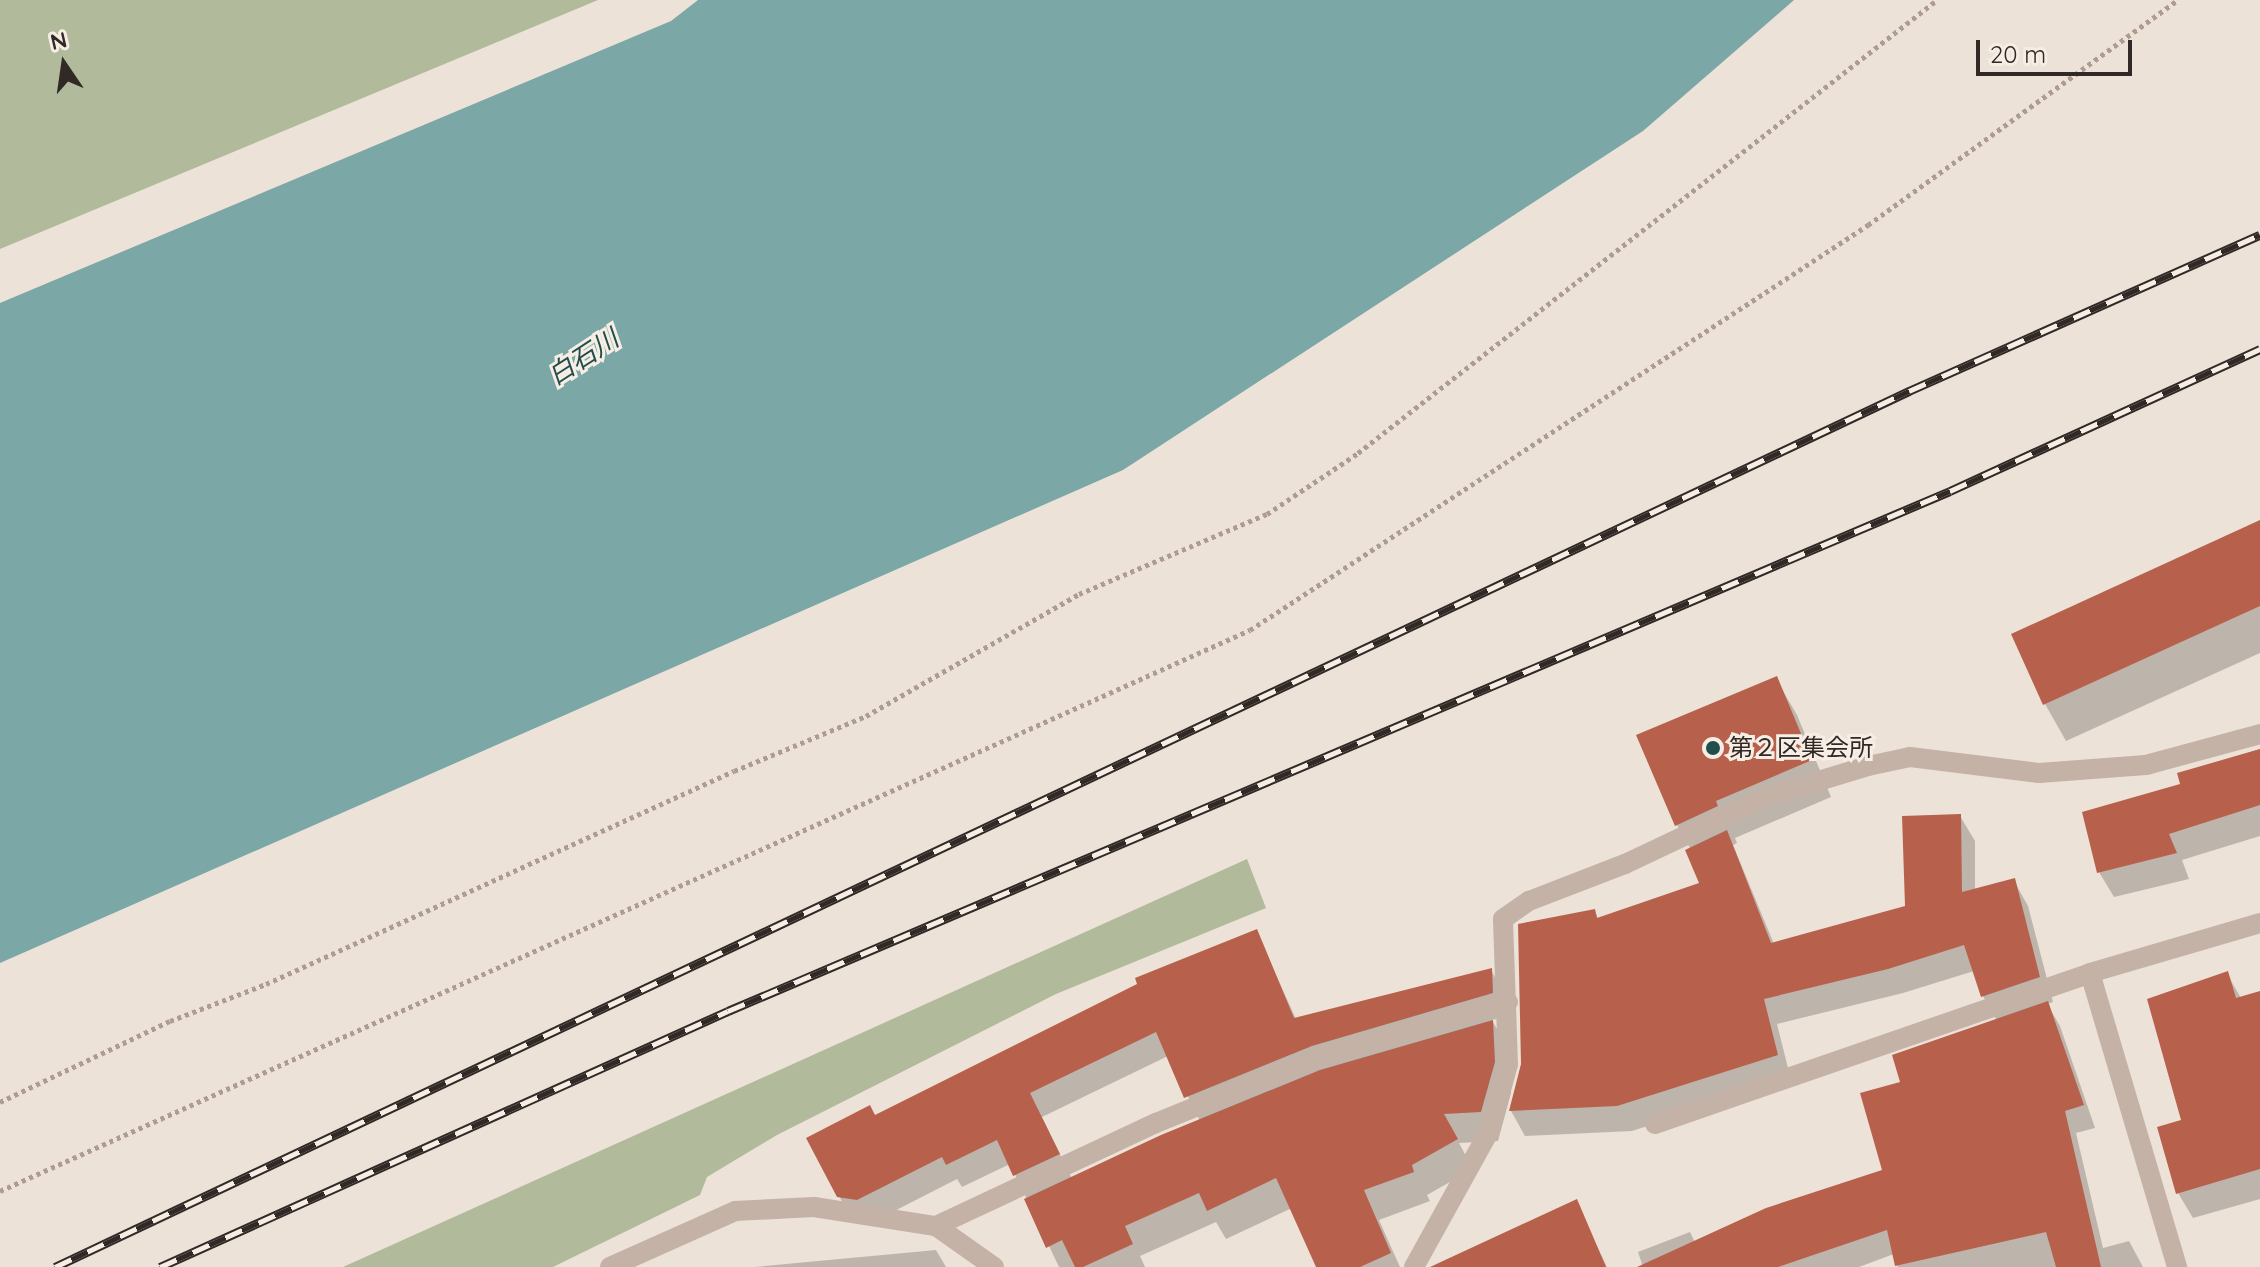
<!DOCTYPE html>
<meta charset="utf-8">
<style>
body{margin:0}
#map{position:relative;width:2260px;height:1267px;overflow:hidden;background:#ede2d8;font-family:Quicksand,"Noto Sans JP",sans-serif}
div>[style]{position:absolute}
.green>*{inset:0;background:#b1ba9a}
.water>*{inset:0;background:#7ba7a6}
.shadow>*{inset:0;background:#0003}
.building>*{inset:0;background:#b7614c}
.path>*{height:5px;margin-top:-2.5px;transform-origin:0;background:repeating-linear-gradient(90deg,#af9c91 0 4px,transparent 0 8px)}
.street>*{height:20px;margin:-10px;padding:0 10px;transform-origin:10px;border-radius:10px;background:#c4b2a6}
.rail>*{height:9px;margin-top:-4.5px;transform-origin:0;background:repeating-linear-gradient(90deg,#f6ede4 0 18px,#312926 0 36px);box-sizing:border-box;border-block:2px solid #312926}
.dots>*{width:22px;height:22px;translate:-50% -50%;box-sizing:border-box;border:4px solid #f6ede4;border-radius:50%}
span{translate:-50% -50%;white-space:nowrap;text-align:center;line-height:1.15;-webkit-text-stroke:6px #f6ede4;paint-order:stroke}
.poi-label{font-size:24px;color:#312926}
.left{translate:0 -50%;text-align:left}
.water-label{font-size:26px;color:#214d4d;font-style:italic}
.north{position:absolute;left:24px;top:24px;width:80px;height:80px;-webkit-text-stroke:6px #f6ede4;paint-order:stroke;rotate:347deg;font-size:22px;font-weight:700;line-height:32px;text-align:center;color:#312926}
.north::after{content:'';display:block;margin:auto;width:28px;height:36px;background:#312926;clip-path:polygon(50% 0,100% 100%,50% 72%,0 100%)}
.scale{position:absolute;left:1976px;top:40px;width:156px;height:36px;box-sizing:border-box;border:4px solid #312926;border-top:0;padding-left:10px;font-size:24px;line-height:28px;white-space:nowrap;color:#312926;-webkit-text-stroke:6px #f6ede4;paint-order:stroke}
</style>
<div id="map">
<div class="green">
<div style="clip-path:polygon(0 0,598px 0,0 249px)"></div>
<div style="clip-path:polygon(1247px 859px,1266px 908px,1056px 994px,777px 1135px,707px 1177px,700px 1195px,553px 1267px,343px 1267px)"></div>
</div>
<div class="water">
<div style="clip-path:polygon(698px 0,1794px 0,1643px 131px,1123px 470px,0 963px,0 303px,671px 21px)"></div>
</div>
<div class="shadow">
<div style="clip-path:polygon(2260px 522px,2260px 653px,2066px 741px,2045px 704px)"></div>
<div style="clip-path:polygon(1776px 679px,1797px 715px,1831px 797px,1735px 838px,1737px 843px,1733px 845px,1774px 944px,1907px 908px,1960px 816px,1975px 841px,1975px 891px,2014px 881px,2028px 906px,2053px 1002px,2047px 1004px,2060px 1026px,2095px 1128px,2076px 1133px,2103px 1248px,2129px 1241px,2143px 1267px,1898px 1267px,1894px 1254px,1859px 1267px,1723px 1267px,1885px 1171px,1902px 1083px,1997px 1021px,1983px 996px,1974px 971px,1903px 993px,1777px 1024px,1791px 1080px,1632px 1131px,1525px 1136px,1511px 1111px,1594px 911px,1599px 920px,1702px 885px,1691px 850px,1677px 825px)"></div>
<div style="clip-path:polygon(2260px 749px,2260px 836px,2182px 860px,2189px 879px,2114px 897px,2099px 872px,2183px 785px,2179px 774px)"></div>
<div style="clip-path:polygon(evenodd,1256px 931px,1296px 1019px,1491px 970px,1504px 994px,1505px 1017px,1492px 1020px,1509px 1051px,1511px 1093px,1498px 1141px,1459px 1143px,1473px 1169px,1427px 1195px,1430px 1201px,1379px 1220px,1400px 1267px,1318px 1267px,1292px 1208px,1226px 1239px,1216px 1222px,1140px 1256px,1145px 1267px,1059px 1267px,1010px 1164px,962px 1187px,957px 1179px,871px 1223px,853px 1221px,839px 1196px,875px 1117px,1256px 931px,1168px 1056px,1200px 1121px,1072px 1179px,1042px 1117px,1168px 1056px)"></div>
<div style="clip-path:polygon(2227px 974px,2241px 998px,2260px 993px,2260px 1199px,2193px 1218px,2178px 1193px,2184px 1122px)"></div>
<div style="clip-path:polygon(1576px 1202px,1607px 1267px,1485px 1267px)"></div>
<div style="clip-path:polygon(1690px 1232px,1707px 1267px,1643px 1267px,1638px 1252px)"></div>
<div style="clip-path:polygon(936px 1250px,946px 1267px,755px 1267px)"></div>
</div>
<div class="building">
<div style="clip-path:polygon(2260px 520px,2260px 606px,2043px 705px,2011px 634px)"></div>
<div style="clip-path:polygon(1777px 676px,1812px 760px,1716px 801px,1718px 806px,1675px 826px,1636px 735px)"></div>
<div style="clip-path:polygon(2260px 749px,2260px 805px,2169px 834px,2177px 853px,2097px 873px,2082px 812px,2180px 784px,2177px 773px)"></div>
<div style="clip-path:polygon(1961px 814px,1962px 892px,2015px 878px,2040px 977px,1981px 997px,1964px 945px,1888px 969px,1764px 999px,1778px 1055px,1617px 1106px,1509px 1111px,1521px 1064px,1518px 924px,1595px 909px,1597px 918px,1699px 883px,1685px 850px,1727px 830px,1771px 943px,1905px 906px,1902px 816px)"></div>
<div style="clip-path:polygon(1257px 929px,1294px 1018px,1492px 968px,1493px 993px,1312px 1046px,1184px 1098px,1156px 1032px,1030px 1093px,1060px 1154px,1013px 1176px,997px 1140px,946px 1165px,942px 1157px,857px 1200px,837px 1197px,806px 1138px,870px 1105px,875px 1115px,1137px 984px,1135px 978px)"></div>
<div style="clip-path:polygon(2228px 971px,2236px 998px,2260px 991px,2260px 1169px,2176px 1194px,2157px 1127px,2181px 1120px,2147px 999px)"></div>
<div style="clip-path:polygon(2048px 1001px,2084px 1105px,2065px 1111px,2101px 1267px,2056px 1267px,2046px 1232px,1895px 1266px,1887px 1230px,1778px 1267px,1637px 1267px,1766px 1208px,1882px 1170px,1860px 1093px,1900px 1082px,1892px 1055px)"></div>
<div style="clip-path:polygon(1493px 1020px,1495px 1062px,1481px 1112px,1444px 1114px,1458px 1139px,1412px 1165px,1414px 1172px,1364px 1190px,1391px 1253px,1360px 1267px,1316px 1267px,1276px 1178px,1207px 1211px,1199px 1193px,1125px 1226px,1133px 1244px,1083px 1267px,1075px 1267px,1062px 1240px,1046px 1248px,1024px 1199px,1161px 1135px,1320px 1070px)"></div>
<div style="clip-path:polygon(1577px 1199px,1606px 1267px,1430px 1267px)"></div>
</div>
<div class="path">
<div style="left:0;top:1102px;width:188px;rotate:-25.5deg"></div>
<div style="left:170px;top:1021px;width:103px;rotate:-21.1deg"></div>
<div style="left:266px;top:984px;width:514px;rotate:-24.47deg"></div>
<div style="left:734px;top:771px;width:143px;rotate:-22.6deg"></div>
<div style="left:866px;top:716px;width:245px;rotate:-29.8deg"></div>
<div style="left:1079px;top:594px;width:204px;rotate:-23.1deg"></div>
<div style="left:1267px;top:514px;width:110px;rotate:-33.8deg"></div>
<div style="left:1358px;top:453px;width:735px;rotate:-38.04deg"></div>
<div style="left:0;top:1191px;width:1370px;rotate:-24.17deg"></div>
<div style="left:1250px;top:630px;width:739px;rotate:-33.24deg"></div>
<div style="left:1868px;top:225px;width:383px;rotate:-36deg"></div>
</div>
<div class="street">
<div style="left:2090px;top:973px;width:307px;rotate:73.5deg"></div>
<div style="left:1655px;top:1124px;width:460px;rotate:-19.1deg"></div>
<div style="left:2090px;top:973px;width:177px;rotate:-16.4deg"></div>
<div style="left:936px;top:1226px;width:243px;rotate:-25.1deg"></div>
<div style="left:1156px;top:1123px;width:173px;rotate:-22.1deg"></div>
<div style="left:1316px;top:1058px;width:200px;rotate:-16.3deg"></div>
<div style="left:610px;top:1267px;width:137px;rotate:-24.1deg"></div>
<div style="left:735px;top:1211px;width:79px;rotate:-2.9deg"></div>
<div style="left:814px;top:1207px;width:123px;rotate:8.9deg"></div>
<div style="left:936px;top:1226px;width:71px;rotate:35.3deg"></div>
<div style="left:1414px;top:1267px;width:157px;rotate:-61deg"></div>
<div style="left:1490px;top:1130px;width:68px;rotate:-74.7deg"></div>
<div style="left:1508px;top:1064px;width:145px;rotate:-92deg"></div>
<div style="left:1503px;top:919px;width:32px;rotate:-35deg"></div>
<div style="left:1529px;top:901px;width:103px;rotate:-21.1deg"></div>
<div style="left:1625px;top:864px;width:159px;rotate:-25.3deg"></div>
<div style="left:1769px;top:796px;width:103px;rotate:-16.9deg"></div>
<div style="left:1868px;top:766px;width:43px;rotate:-12.1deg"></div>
<div style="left:1910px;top:757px;width:130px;rotate:7.1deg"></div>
<div style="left:2039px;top:773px;width:107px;rotate:-4.3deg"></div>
<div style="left:2146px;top:765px;width:118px;rotate:-15.2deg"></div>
</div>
<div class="rail">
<div style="left:55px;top:1267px;width:2051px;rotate:-25.29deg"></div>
<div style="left:1909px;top:391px;width:384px;rotate:-24deg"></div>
<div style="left:160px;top:1267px;width:623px;rotate:-24.26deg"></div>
<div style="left:728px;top:1011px;width:1328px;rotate:-23.05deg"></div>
<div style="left:1950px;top:491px;width:341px;rotate:-24.6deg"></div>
</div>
<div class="dots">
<div style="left:1713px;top:748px;background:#214d4d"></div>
</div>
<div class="poi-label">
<span class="left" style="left:1729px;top:748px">第２区集会所</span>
</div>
<div class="water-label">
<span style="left:583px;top:357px;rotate:-33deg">白石川</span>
</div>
<div class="north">N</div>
<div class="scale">20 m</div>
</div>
